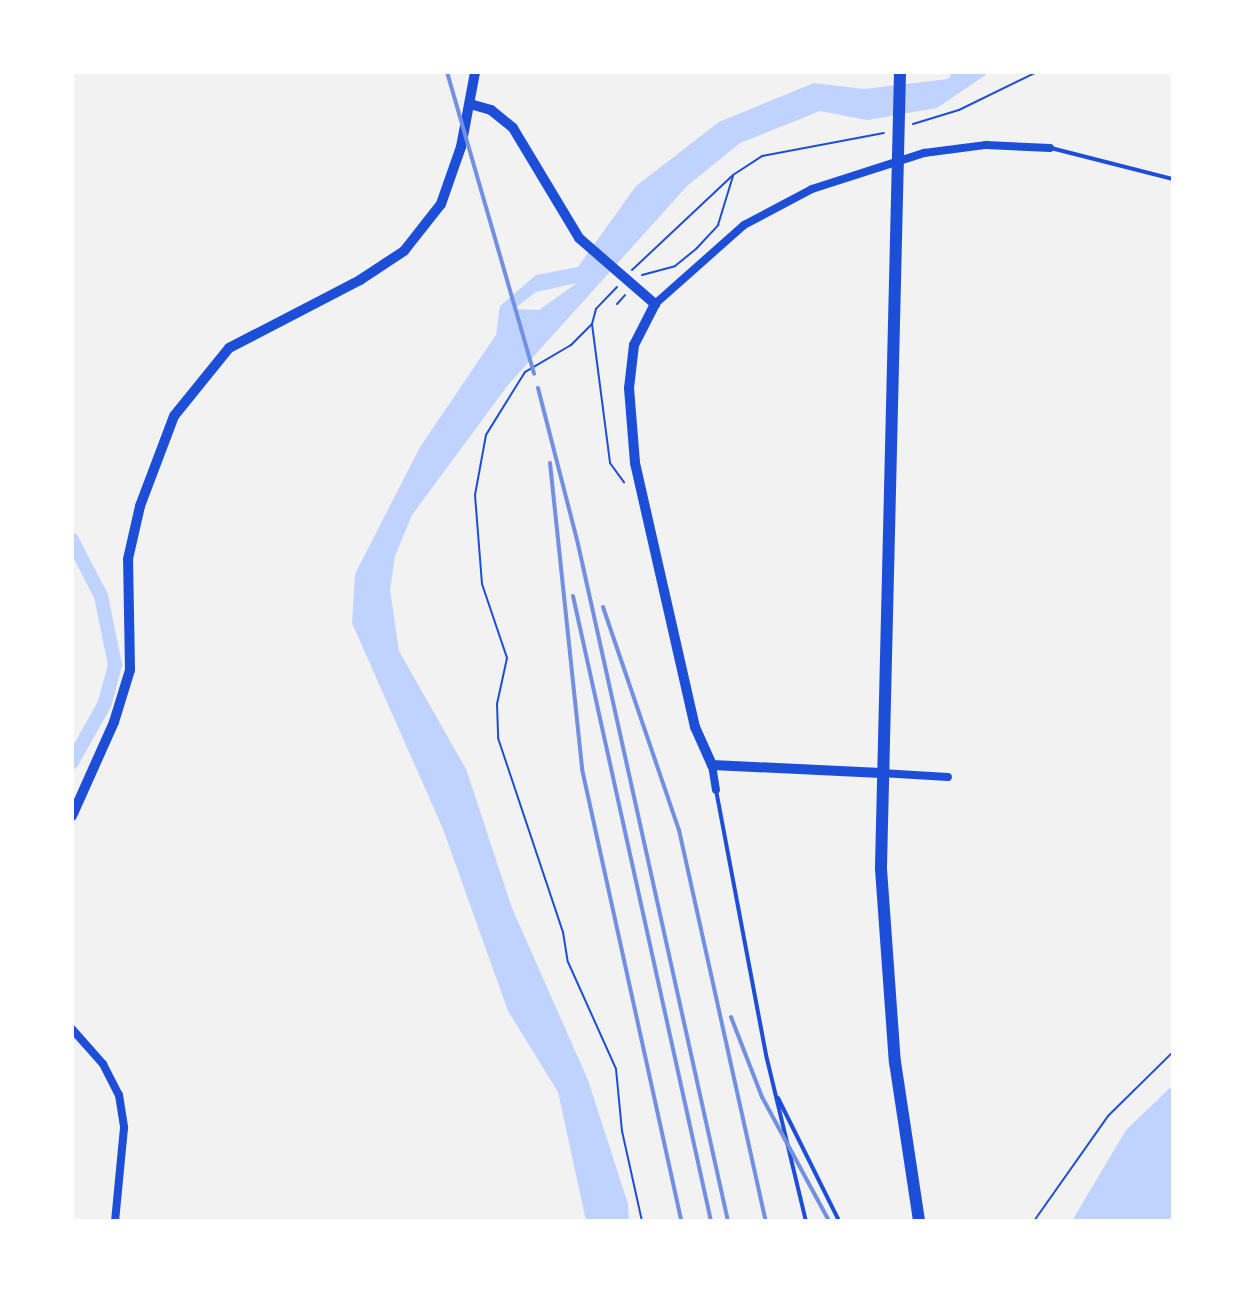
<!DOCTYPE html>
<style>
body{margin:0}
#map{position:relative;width:1245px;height:1293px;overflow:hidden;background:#f2f2f2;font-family:"Crimson Pro",serif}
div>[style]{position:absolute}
.water>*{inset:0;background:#bfd3fe}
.canal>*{height:14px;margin:-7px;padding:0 7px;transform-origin:7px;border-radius:7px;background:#bfd3fe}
.path>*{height:2px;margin:-1px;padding:0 1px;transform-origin:1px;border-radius:1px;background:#1d4ed8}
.service>*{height:4px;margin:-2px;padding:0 2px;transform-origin:2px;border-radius:2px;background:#1d4ed8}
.minor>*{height:8px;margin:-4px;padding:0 4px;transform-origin:4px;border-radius:4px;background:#1d4ed8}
.tertiary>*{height:10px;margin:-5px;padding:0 5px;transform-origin:5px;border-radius:5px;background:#1d4ed8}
.secondary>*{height:12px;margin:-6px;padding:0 6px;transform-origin:6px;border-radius:6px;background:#1d4ed8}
.rail>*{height:4px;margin:-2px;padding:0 2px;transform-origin:2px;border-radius:2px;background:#7290e2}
span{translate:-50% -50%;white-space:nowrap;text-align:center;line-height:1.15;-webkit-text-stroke:8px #fff;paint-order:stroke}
.frame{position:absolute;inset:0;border:74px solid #fff;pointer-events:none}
</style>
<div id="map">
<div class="water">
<div style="clip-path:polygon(evenodd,953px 72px,990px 72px,937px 108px,867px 120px,820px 111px,740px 143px,687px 186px,508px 385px,412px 515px,395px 556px,390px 590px,399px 651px,466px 769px,512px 908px,588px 1080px,628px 1204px,629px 1221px,586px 1221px,558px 1092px,508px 1011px,443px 829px,352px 623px,355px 574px,420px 447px,496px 335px,500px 306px,536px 275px,578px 267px,636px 186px,719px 122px,814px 83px,864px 89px,948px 79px,953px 72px,577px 283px,539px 310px,514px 309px,536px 292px,577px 283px)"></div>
<div style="clip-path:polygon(1173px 1085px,1173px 1221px,1072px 1221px,1126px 1130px)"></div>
</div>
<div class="canal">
<div style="left:72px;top:540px;width:63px;rotate:62.6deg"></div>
<div style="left:101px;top:596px;width:70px;rotate:78.5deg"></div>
<div style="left:115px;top:665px;width:39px;rotate:105deg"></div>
<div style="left:105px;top:703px;width:68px;rotate:119.2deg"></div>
</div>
<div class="path">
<div style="left:913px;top:124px;width:48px;rotate:-16.9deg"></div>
<div style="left:959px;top:110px;width:87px;rotate:-26deg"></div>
<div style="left:632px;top:270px;width:139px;rotate:-43.2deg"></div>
<div style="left:733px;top:175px;width:35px;rotate:-33deg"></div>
<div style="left:762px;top:156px;width:124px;rotate:-10.7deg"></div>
<div style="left:642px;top:275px;width:34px;rotate:-15deg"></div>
<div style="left:675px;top:266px;width:27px;rotate:-39deg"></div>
<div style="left:696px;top:249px;width:33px;rotate:-47deg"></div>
<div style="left:718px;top:225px;width:51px;rotate:-73deg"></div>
<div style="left:617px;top:287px;width:30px;rotate:134deg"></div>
<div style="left:596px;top:309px;width:16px;rotate:105deg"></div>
<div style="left:592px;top:324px;width:140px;rotate:82.6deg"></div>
<div style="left:610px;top:463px;width:24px;rotate:54deg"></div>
<div style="left:617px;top:304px;width:12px;rotate:-48deg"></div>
<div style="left:592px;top:324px;width:30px;rotate:135deg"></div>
<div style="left:571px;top:345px;width:53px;rotate:149.6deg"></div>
<div style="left:525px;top:372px;width:74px;rotate:121.8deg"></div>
<div style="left:486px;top:435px;width:61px;rotate:100.4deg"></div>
<div style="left:475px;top:495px;width:89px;rotate:85.5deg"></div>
<div style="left:482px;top:584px;width:78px;rotate:71.3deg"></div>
<div style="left:507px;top:658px;width:47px;rotate:102.3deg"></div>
<div style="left:497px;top:704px;width:34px;rotate:88deg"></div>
<div style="left:498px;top:738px;width:205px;rotate:71.5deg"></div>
<div style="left:563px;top:932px;width:30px;rotate:81deg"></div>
<div style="left:568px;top:962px;width:117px;rotate:65.8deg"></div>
<div style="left:616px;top:1069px;width:62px;rotate:84.5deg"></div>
<div style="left:622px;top:1131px;width:92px;rotate:77.5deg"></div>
<div style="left:1034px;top:1221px;width:128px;rotate:-54.8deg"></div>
<div style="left:1108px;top:1116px;width:91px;rotate:-44.6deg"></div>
</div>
<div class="service">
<div style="left:1051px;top:148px;width:126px;rotate:14.3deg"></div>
<div style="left:716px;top:790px;width:274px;rotate:79.3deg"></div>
<div style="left:767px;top:1059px;width:167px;rotate:76.5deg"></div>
<div style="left:778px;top:1098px;width:137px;rotate:63.6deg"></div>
</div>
<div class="minor">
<div style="left:655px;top:304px;width:119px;rotate:-41.6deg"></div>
<div style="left:744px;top:225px;width:77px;rotate:-27.9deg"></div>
<div style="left:812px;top:189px;width:118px;rotate:-17.8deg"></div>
<div style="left:924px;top:153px;width:63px;rotate:-7.4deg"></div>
<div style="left:986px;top:145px;width:64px;rotate:2.7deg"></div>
<div style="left:712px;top:765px;width:25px;rotate:81deg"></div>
<div style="left:881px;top:773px;width:67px;rotate:3.4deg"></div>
<div style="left:72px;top:1029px;width:47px;rotate:48.5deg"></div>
<div style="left:103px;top:1064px;width:35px;rotate:63deg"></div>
<div style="left:119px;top:1095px;width:33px;rotate:81deg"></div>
<div style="left:124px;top:1128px;width:93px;rotate:95.5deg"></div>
</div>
<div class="tertiary">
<div style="left:470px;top:104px;width:22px;rotate:16deg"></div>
<div style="left:491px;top:110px;width:28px;rotate:39deg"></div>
<div style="left:513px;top:128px;width:128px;rotate:59deg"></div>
<div style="left:579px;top:238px;width:101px;rotate:41deg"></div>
<div style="left:655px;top:304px;width:46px;rotate:117.1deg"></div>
<div style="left:634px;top:345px;width:43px;rotate:96.6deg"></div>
<div style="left:629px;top:388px;width:75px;rotate:85.4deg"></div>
<div style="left:635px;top:463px;width:271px;rotate:77.2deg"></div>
<div style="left:695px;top:727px;width:42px;rotate:65.9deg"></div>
<div style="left:712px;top:765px;width:169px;rotate:2.7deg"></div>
<div style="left:72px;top:816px;width:103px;rotate:-65.9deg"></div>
<div style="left:114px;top:722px;width:54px;rotate:-72.9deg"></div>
<div style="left:130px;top:670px;width:111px;rotate:-91deg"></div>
<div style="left:128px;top:559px;width:54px;rotate:-77.2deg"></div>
<div style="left:140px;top:506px;width:96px;rotate:-69.3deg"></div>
<div style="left:174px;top:416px;width:87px;rotate:-51deg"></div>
<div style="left:229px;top:348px;width:148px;rotate:-27.4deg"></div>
<div style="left:360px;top:280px;width:53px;rotate:-33.4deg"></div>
<div style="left:404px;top:251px;width:60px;rotate:-51.8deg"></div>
<div style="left:441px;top:204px;width:60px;rotate:-70.7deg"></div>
<div style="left:461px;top:147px;width:76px;rotate:-79.4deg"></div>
</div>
<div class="secondary">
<div style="left:900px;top:72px;width:797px;rotate:91.37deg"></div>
<div style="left:881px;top:869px;width:194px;rotate:85.9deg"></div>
<div style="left:895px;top:1062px;width:161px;rotate:81.4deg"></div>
</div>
<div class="rail">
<div style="left:447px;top:72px;width:314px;rotate:73.9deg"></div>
<div style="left:538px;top:388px;width:161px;rotate:75.6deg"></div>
<div style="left:578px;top:544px;width:693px;rotate:77.51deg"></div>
<div style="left:550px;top:463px;width:308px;rotate:84deg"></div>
<div style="left:582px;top:769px;width:463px;rotate:77.6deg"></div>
<div style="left:573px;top:596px;width:640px;rotate:77.55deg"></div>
<div style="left:603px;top:607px;width:236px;rotate:71.2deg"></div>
<div style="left:679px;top:830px;width:401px;rotate:77.5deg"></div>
<div style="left:731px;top:1017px;width:86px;rotate:68.8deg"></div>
<div style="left:762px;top:1097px;width:141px;rotate:61.6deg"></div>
</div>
<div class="frame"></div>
</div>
